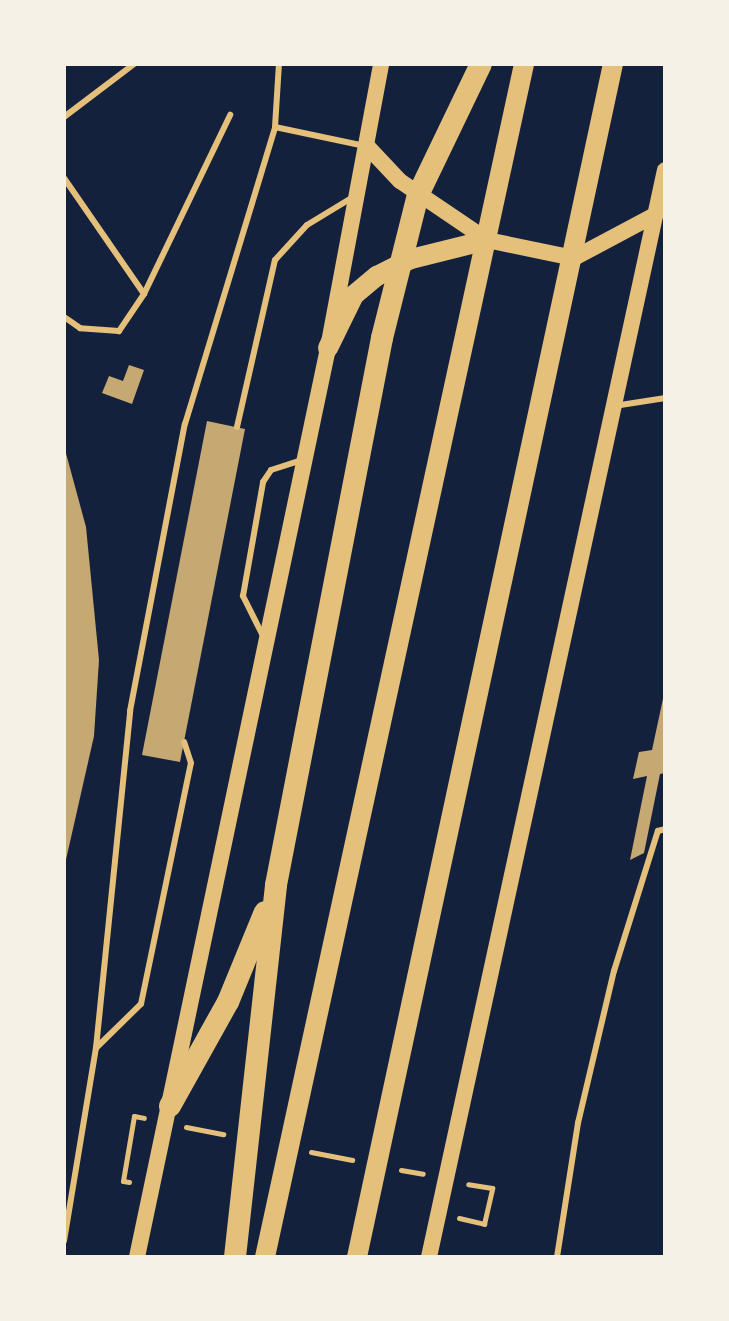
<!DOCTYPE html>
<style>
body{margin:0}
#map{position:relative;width:729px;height:1321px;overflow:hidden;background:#14213d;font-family:"Libre Baskerville",serif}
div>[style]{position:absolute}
.building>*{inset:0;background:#c6a872}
.path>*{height:5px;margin:-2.5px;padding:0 2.5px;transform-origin:2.5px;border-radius:2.5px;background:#e5c07b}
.service>*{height:6px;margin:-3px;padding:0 3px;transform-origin:3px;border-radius:3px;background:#e5c07b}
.secondary>*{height:16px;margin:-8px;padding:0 8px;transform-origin:8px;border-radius:8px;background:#e5c07b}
.primary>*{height:20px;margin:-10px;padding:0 10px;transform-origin:10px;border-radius:10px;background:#e5c07b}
.trunk>*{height:22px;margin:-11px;padding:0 11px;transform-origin:11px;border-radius:11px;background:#e5c07b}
span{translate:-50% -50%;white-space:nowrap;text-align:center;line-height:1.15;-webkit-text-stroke:8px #f6f1e7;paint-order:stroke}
.frame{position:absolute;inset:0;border:66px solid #f6f1e7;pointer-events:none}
</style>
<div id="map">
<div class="building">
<div style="clip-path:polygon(129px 365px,144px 370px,132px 404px,102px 393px,109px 376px,123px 381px)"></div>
<div style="clip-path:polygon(207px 421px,245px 429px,180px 762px,142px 755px)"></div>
<div style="clip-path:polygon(64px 446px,86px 527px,99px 660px,94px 736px,65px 864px)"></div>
<div style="clip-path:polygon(664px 694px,665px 773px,660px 774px,644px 853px,630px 860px,647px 776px,633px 779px,639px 752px,652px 750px)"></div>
</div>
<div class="path">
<div style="left:186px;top:1127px;width:38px;rotate:11deg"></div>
<div style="left:311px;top:1152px;width:42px;rotate:11deg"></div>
<div style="left:401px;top:1170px;width:22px;rotate:10deg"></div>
<div style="left:129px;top:1182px;width:6px;rotate:-171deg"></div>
<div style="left:123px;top:1181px;width:66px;rotate:-80.4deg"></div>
<div style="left:134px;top:1116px;width:10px;rotate:11deg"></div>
<div style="left:459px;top:1218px;width:26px;rotate:13deg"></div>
<div style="left:484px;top:1224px;width:37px;rotate:-77deg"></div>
<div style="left:492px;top:1188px;width:24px;rotate:-171deg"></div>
</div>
<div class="service">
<div style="left:64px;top:117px;width:88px;rotate:-37.1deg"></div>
<div style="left:275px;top:127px;width:92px;rotate:11.9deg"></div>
<div style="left:64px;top:178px;width:141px;rotate:55.4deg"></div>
<div style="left:144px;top:294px;width:45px;rotate:124deg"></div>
<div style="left:119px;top:331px;width:39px;rotate:-176deg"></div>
<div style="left:80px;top:328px;width:19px;rotate:-145deg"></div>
<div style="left:144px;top:294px;width:199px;rotate:-64.3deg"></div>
<div style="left:614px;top:406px;width:52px;rotate:-8.9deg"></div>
<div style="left:237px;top:427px;width:171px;rotate:-77.2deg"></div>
<div style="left:275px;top:260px;width:47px;rotate:-47.6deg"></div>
<div style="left:307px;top:225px;width:54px;rotate:-31.3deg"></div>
<div style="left:263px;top:636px;width:45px;rotate:-116.6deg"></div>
<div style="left:243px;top:596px;width:116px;rotate:-80deg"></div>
<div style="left:263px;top:482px;width:14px;rotate:-56deg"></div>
<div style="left:271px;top:470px;width:33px;rotate:-18deg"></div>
<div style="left:96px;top:1048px;width:63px;rotate:-44.4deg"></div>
<div style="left:141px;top:1004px;width:246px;rotate:-78.3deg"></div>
<div style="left:191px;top:763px;width:22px;rotate:-108deg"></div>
<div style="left:64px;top:1241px;width:196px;rotate:-80.6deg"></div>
<div style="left:96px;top:1048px;width:339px;rotate:-84.2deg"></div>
<div style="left:130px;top:711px;width:292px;rotate:-79.2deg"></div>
<div style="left:185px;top:424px;width:310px;rotate:-73.1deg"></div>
<div style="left:275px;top:127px;width:63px;rotate:-86.4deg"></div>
<div style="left:557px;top:1257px;width:136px;rotate:-81.1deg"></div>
<div style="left:578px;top:1123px;width:156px;rotate:-76.7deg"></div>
<div style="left:614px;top:971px;width:147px;rotate:-72.6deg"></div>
<div style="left:658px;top:831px;width:7px;rotate:-16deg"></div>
</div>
<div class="secondary">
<div style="left:367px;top:146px;width:48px;rotate:46.7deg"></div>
<div style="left:400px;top:181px;width:105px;rotate:34.1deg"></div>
<div style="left:487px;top:240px;width:89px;rotate:11.7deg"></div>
<div style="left:574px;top:258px;width:92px;rotate:-28deg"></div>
<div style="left:137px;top:1257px;width:929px;rotate:-78.13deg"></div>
<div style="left:328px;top:348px;width:289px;rotate:-79.4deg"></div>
<div style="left:429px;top:1257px;width:1112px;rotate:-77.75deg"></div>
</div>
<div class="primary">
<div style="left:328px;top:348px;width:59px;rotate:-63.9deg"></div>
<div style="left:354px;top:295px;width:30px;rotate:-40deg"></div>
<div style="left:377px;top:276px;width:38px;rotate:-27deg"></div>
<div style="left:411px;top:259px;width:78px;rotate:-14deg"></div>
<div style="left:265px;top:1257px;width:1221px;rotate:-77.75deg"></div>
<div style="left:357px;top:1257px;width:1220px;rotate:-77.89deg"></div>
</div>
<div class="trunk">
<div style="left:170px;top:1106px;width:119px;rotate:-60.9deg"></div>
<div style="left:228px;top:1002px;width:97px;rotate:-67.7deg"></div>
<div style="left:235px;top:1257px;width:374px;rotate:-83.7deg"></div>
<div style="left:276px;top:885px;width:557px;rotate:-79.03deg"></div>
<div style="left:382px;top:338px;width:147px;rotate:-75.9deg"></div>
<div style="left:418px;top:195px;width:145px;rotate:-64.3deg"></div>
</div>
<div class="frame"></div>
</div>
